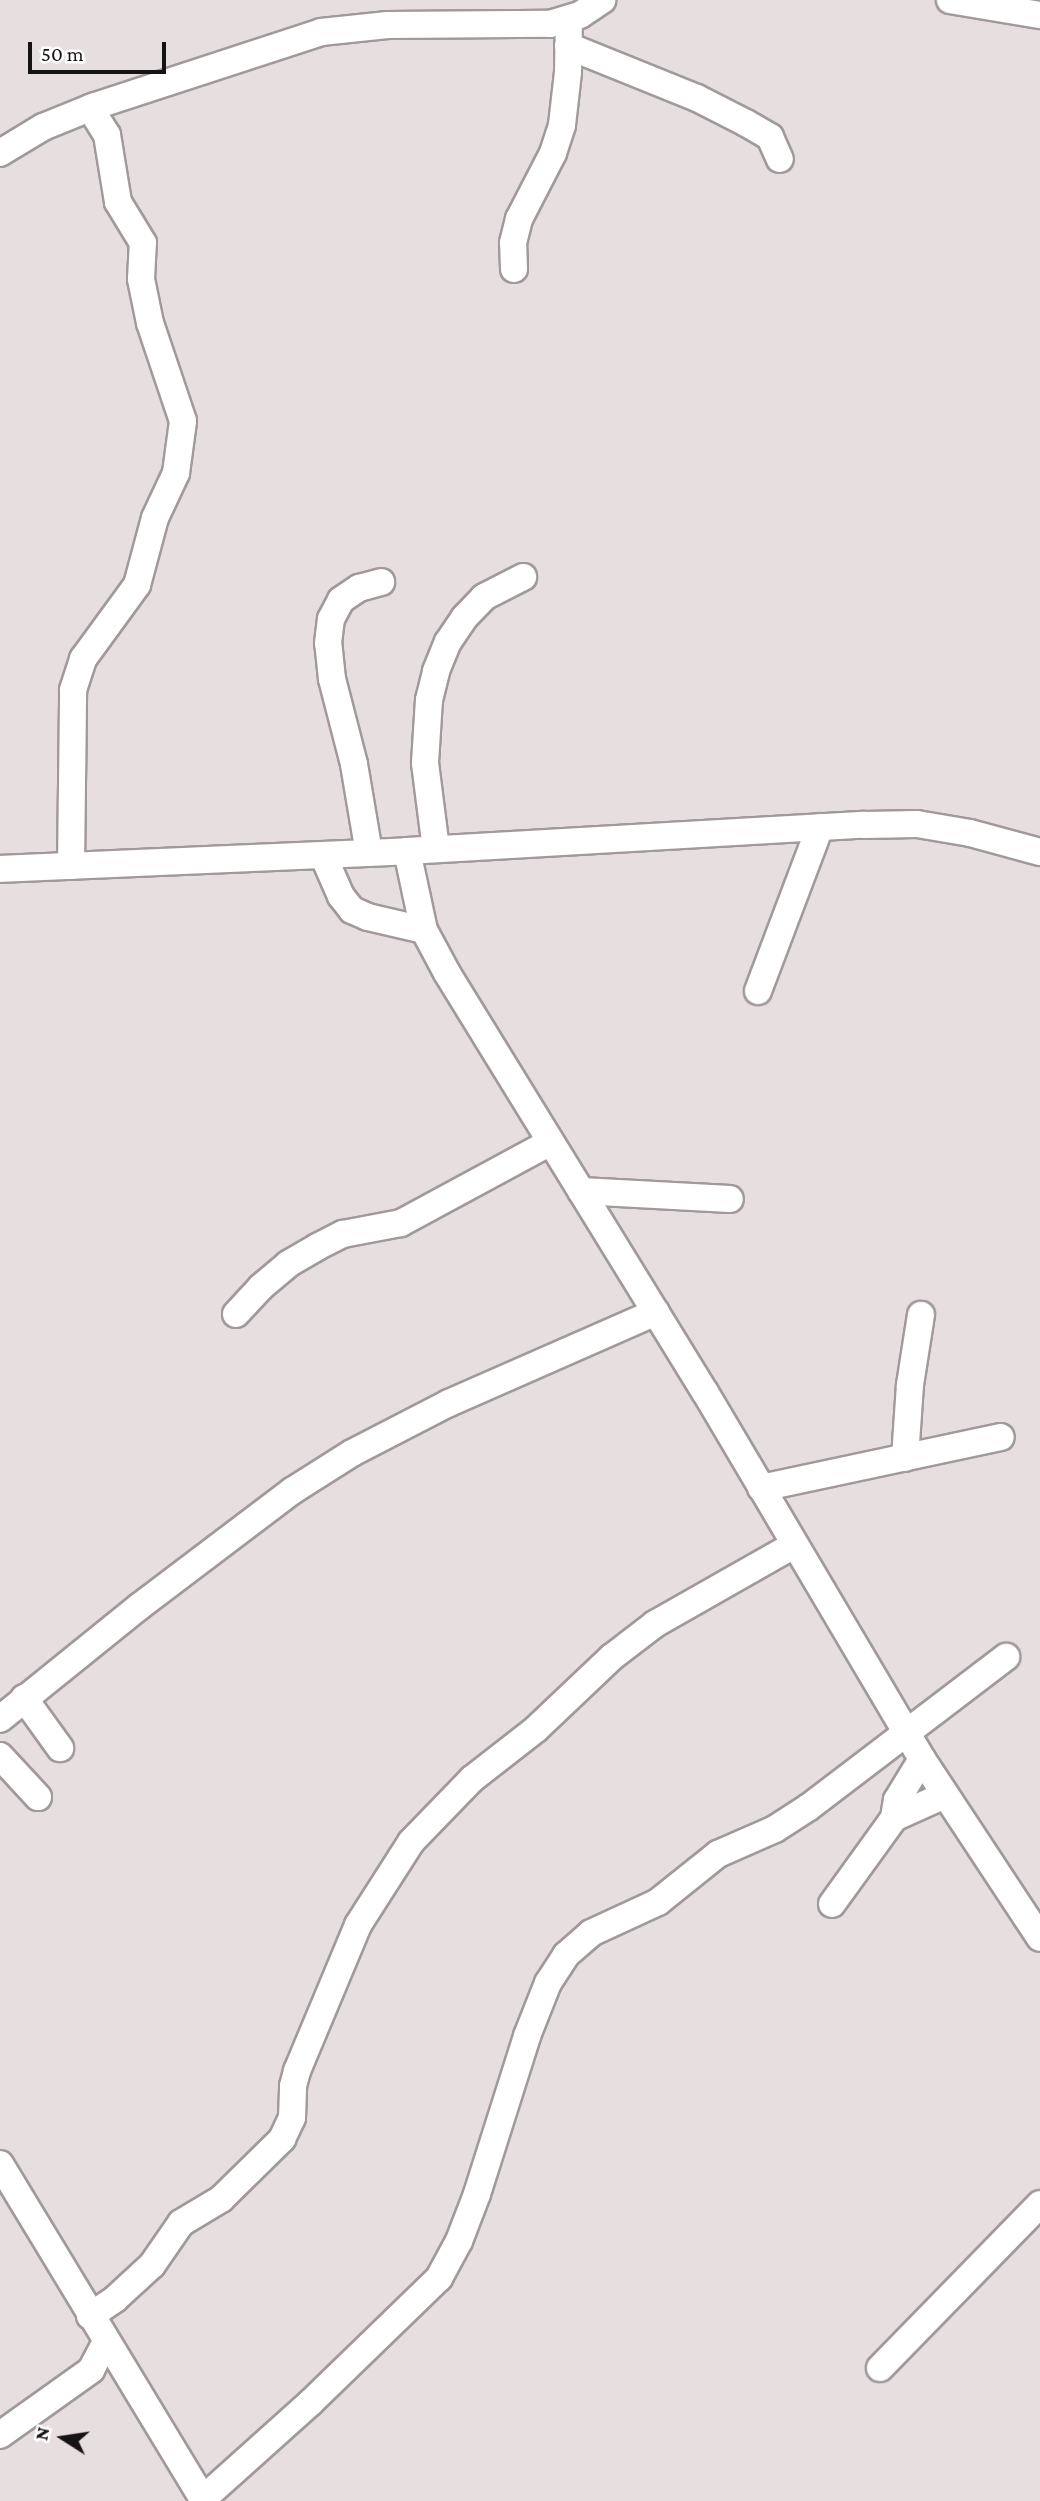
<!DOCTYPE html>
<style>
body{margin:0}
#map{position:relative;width:1040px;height:2501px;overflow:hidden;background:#e6dedf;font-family:"Crimson Pro",serif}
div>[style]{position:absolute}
.roads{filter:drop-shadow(2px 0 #a1999a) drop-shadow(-2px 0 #a1999a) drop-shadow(0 2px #a1999a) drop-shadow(0 -2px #a1999a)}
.minor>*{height:26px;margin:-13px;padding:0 13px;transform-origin:13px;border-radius:13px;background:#fff}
span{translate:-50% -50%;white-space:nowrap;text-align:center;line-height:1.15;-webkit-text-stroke:7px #fff;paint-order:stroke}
.north{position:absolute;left:28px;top:2403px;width:70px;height:70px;-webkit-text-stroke:5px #fff;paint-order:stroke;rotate:282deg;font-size:19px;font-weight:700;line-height:28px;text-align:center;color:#161314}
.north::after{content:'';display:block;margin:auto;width:24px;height:32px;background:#161314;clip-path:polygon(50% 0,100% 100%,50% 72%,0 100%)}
.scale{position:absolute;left:28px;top:42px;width:138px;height:32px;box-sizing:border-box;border:4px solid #161314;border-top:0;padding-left:9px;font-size:21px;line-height:24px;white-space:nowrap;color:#161314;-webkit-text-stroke:5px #fff;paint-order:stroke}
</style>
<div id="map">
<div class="roads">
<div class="minor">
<div style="left:950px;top:0;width:91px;rotate:9.5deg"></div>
<div style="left:568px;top:46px;width:139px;rotate:22deg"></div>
<div style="left:697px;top:98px;width:55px;rotate:27deg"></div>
<div style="left:746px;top:123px;width:28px;rotate:30deg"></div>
<div style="left:770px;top:137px;width:24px;rotate:66deg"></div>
<div style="left:0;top:153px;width:50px;rotate:-31.2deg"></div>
<div style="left:43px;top:127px;width:56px;rotate:-22deg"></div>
<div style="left:95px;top:106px;width:238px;rotate:-18.1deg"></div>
<div style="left:321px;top:32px;width:67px;rotate:-6deg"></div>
<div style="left:388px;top:25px;width:162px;rotate:-0.4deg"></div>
<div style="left:550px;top:24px;width:31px;rotate:-17deg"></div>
<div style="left:580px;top:15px;width:27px;rotate:-34deg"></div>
<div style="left:514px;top:269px;width:26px;rotate:-92deg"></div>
<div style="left:513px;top:243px;width:25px;rotate:-76deg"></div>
<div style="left:519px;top:219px;width:74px;rotate:-62.7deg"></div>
<div style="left:553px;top:153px;width:29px;rotate:-72deg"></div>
<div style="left:562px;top:125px;width:53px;rotate:-83.5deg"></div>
<div style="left:568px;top:72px;width:53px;rotate:-88.9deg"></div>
<div style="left:436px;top:849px;width:87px;rotate:-97.3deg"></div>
<div style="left:425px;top:763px;width:63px;rotate:-86.4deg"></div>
<div style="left:429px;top:700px;width:30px;rotate:-76deg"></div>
<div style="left:436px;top:671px;width:31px;rotate:-68deg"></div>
<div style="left:448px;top:642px;width:29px;rotate:-56deg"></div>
<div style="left:464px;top:618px;width:29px;rotate:-46deg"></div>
<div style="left:484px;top:597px;width:44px;rotate:-27.1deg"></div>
<div style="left:407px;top:851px;width:81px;rotate:77.9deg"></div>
<div style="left:424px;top:930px;width:49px;rotate:61.9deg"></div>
<div style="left:447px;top:973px;width:492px;rotate:58.4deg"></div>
<div style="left:705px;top:1392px;width:426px;rotate:59.4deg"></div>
<div style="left:922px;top:1759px;width:214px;rotate:56.6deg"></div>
<div style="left:369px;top:853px;width:90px;rotate:-99.6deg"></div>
<div style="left:354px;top:764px;width:88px;rotate:-104.5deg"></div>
<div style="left:332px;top:679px;width:36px;rotate:-96deg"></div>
<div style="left:328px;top:643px;width:24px;rotate:-83deg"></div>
<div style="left:331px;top:619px;width:21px;rotate:-62deg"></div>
<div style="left:341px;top:600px;width:22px;rotate:-34deg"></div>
<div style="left:359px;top:588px;width:23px;rotate:-15deg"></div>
<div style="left:323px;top:855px;width:45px;rotate:66.3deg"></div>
<div style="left:341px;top:896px;width:18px;rotate:52deg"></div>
<div style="left:352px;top:910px;width:17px;rotate:24deg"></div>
<div style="left:368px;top:917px;width:57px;rotate:13.1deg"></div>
<div style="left:71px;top:866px;width:176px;rotate:-89.3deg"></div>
<div style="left:73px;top:690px;width:33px;rotate:-72deg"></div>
<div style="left:83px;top:659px;width:92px;rotate:-53.9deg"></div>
<div style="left:137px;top:585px;width:69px;rotate:-75deg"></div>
<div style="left:155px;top:518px;width:50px;rotate:-65deg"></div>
<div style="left:176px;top:473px;width:52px;rotate:-82.3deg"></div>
<div style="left:183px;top:421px;width:103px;rotate:-108.6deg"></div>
<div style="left:150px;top:323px;width:45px;rotate:-101.6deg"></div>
<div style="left:141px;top:279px;width:36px;rotate:-87deg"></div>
<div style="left:143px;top:243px;width:48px;rotate:-121.4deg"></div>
<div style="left:118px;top:202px;width:68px;rotate:-99.3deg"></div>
<div style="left:107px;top:135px;width:32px;rotate:-122deg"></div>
<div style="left:0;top:869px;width:407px;rotate:-2.5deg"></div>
<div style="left:407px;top:851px;width:458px;rotate:-3.3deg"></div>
<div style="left:864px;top:825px;width:53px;rotate:-1.1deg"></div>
<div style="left:917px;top:824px;width:54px;rotate:9.6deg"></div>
<div style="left:970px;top:833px;width:73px;rotate:15.2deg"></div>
<div style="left:758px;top:991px;width:175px;rotate:-69.3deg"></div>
<div style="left:581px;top:1191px;width:149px;rotate:3.1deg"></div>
<div style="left:236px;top:1314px;width:37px;rotate:-47deg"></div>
<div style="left:261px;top:1287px;width:35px;rotate:-40deg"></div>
<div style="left:288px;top:1264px;width:34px;rotate:-30deg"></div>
<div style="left:317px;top:1247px;width:29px;rotate:-27deg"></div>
<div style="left:343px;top:1234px;width:59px;rotate:-10.7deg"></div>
<div style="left:401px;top:1223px;width:168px;rotate:-28.4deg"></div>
<div style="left:905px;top:1458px;width:73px;rotate:-86.1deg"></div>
<div style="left:910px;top:1385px;width:71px;rotate:-81.1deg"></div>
<div style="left:761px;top:1488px;width:245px;rotate:-12deg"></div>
<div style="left:24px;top:1698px;width:62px;rotate:54.2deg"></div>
<div style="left:0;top:1719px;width:180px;rotate:-38.9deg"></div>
<div style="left:140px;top:1606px;width:191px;rotate:-37.1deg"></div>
<div style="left:292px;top:1491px;width:71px;rotate:-32.3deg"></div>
<div style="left:352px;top:1453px;width:109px;rotate:-27.3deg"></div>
<div style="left:449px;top:1403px;width:226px;rotate:-23.7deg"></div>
<div style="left:0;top:1756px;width:56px;rotate:47.2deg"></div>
<div style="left:894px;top:1818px;width:56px;rotate:-24.3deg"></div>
<div style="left:832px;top:1904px;width:106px;rotate:-54.2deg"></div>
<div style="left:894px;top:1818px;width:18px;rotate:-81deg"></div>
<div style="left:897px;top:1800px;width:48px;rotate:-58.6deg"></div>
<div style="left:0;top:2164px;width:394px;rotate:58.8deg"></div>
<div style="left:90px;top:2316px;width:30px;rotate:-34deg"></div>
<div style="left:115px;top:2299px;width:50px;rotate:-42.6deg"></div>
<div style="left:152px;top:2265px;width:51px;rotate:-55.4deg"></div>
<div style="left:181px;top:2223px;width:47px;rotate:-31deg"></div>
<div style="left:221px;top:2199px;width:86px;rotate:-44.5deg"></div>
<div style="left:282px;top:2139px;width:23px;rotate:-65deg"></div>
<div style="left:292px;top:2118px;width:32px;rotate:-88deg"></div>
<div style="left:293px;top:2086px;width:16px;rotate:-75deg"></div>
<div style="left:297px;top:2071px;width:158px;rotate:-67.3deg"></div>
<div style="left:358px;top:1925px;width:98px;rotate:-57.4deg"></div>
<div style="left:411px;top:1842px;width:88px;rotate:-45.9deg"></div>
<div style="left:472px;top:1779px;width:81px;rotate:-38deg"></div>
<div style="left:536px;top:1729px;width:105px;rotate:-43.5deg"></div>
<div style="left:612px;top:1657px;width:54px;rotate:-37.5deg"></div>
<div style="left:655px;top:1624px;width:160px;rotate:-29.6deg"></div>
<div style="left:880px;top:2368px;width:229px;rotate:-45.7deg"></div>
<div style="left:0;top:2435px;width:112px;rotate:-35.5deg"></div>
<div style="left:91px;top:2370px;width:32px;rotate:-62deg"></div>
<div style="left:203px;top:2499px;width:144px;rotate:-41.9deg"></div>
<div style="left:310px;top:2403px;width:180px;rotate:-44.1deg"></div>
<div style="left:439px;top:2278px;width:42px;rotate:-61.6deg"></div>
<div style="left:459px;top:2241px;width:50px;rotate:-69deg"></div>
<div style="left:477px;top:2194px;width:166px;rotate:-72.4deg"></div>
<div style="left:527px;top:2036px;width:57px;rotate:-68.4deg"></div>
<div style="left:548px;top:1983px;width:33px;rotate:-57deg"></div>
<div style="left:566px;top:1955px;width:33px;rotate:-41deg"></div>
<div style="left:591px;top:1933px;width:74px;rotate:-24.8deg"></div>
<div style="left:658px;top:1902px;width:77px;rotate:-38.7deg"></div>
<div style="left:718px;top:1854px;width:62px;rotate:-23.7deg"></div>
<div style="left:775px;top:1829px;width:40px;rotate:-32.9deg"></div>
<div style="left:809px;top:1807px;width:248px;rotate:-37.3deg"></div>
</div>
</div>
<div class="north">N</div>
<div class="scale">50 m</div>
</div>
